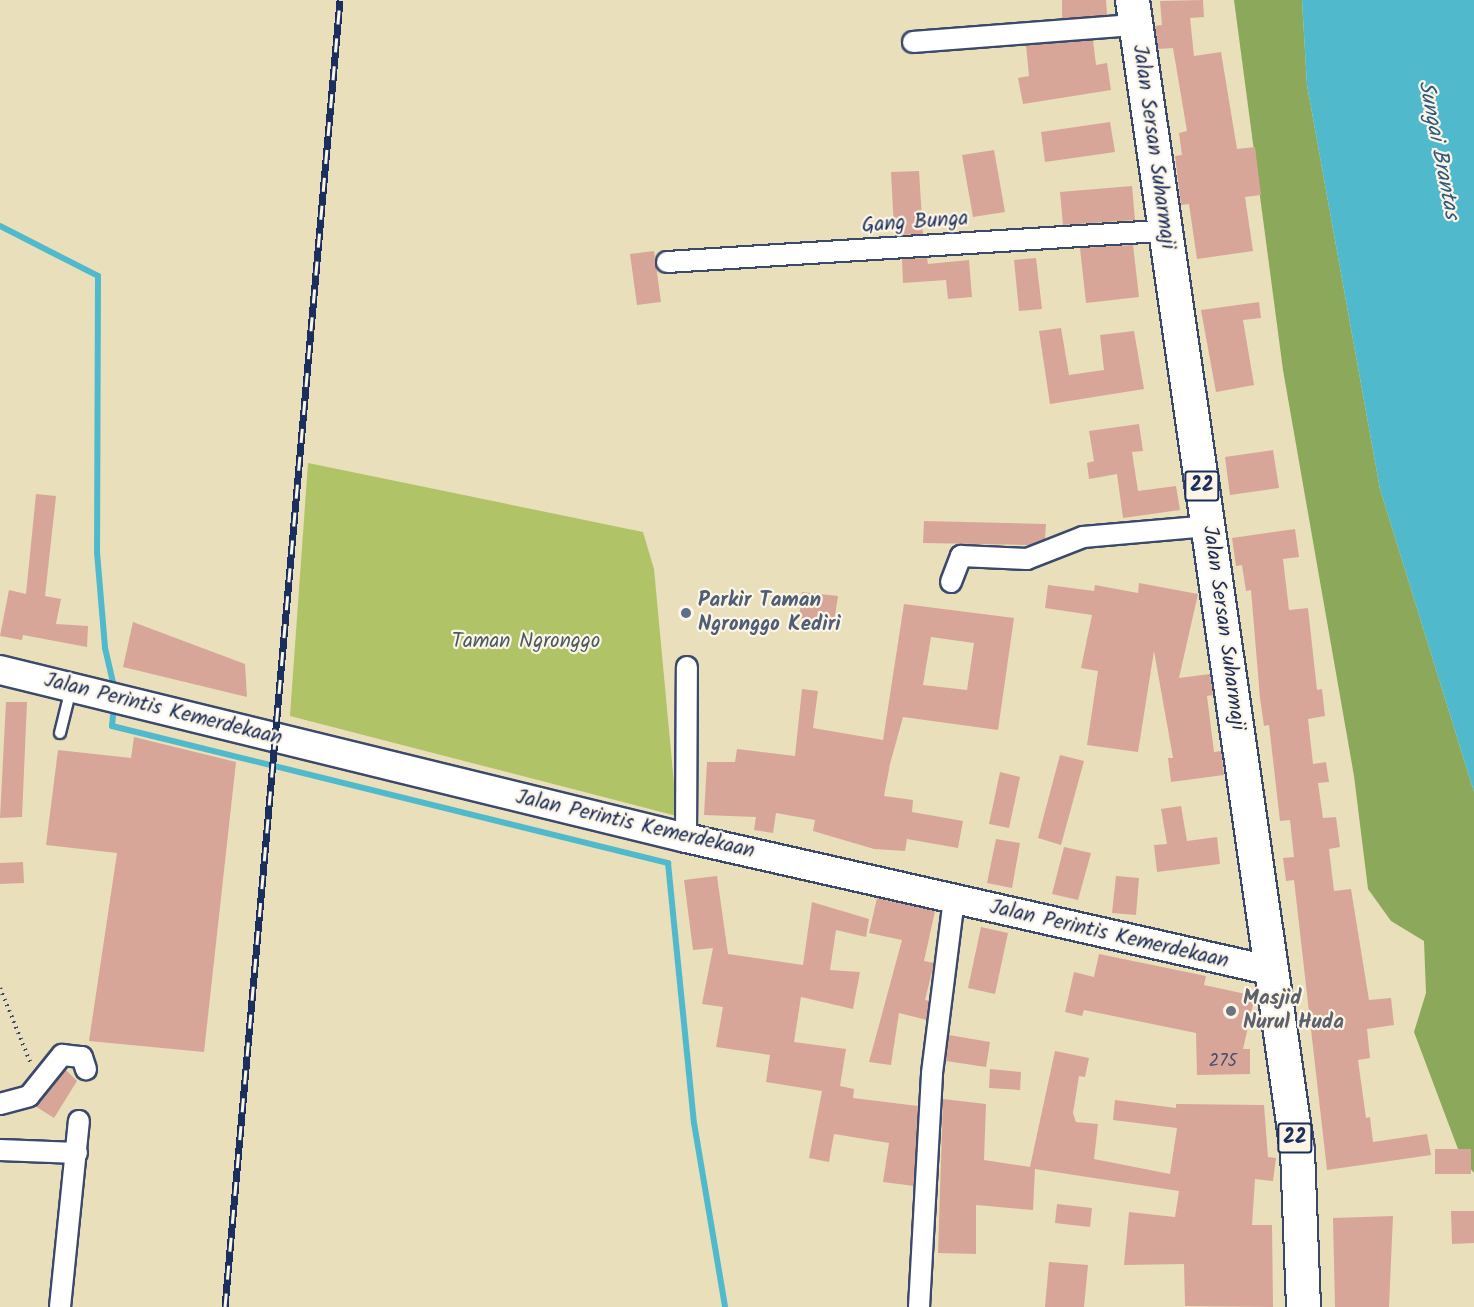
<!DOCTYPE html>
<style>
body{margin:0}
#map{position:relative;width:1474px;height:1307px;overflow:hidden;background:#e9dfbb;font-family:Kalam,sans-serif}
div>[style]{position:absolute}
.green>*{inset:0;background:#b0c366}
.forest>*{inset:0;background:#8ca95b}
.water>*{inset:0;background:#50bacc}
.stream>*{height:6px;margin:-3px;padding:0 3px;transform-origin:3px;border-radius:3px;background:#50bacc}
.building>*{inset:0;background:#d8a699}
.path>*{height:4px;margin-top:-2px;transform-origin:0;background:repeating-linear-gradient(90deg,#3a496c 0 1.5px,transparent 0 6px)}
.roads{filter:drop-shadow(2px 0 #3a496c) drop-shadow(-2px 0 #3a496c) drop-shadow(0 2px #3a496c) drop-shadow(0 -2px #3a496c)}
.lane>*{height:10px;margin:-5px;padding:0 5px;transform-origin:5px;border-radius:5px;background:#fff}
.street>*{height:20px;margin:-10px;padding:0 10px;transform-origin:10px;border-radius:10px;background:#fff}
.secondary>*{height:28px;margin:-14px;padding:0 14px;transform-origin:14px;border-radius:14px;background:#fff}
.highway>*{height:33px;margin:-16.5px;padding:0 16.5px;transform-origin:16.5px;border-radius:16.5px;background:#fff}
.rail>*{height:7px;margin-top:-3.5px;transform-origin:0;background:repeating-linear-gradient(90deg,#fcf5e5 0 14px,#1b2f5e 0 28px);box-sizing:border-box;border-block:2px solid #1b2f5e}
.dots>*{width:16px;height:16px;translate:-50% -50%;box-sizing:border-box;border:3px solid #fcf5e5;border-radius:50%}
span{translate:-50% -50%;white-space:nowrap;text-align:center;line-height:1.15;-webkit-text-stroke:4.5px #fcf5e5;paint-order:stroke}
.number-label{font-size:18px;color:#4a4d6d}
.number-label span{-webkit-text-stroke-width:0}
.shield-label span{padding:2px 4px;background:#fcf5e5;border:2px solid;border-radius:4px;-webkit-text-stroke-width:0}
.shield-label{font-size:20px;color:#1b2f5e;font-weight:700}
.street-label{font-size:21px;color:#1b2f5e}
.service-label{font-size:21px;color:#4e5e75;font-weight:700}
.left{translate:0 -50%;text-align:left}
.park-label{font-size:21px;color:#485b60}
.worship-label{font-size:21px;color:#5b616d;font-weight:700}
.water-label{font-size:22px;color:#2b597f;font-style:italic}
</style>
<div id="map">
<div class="green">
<div style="clip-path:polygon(308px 463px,643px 532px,654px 569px,677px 816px,290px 716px)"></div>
</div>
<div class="forest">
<div style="clip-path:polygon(1234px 0,1302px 0,1307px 85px,1380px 489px,1474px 792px,1474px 1173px,1461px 1157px,1414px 1032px,1426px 993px,1424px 941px,1391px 921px,1368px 889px,1354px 776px,1283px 370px)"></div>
</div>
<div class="water">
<div style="clip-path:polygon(1302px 0,1474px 0,1474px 792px,1380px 489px,1307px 85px)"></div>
</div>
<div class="stream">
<div style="left:0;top:226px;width:110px;rotate:27deg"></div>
<div style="left:98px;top:276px;width:276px;rotate:90.2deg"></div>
<div style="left:97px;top:552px;width:96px;rotate:85.2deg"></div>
<div style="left:105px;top:648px;width:44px;rotate:76.9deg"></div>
<div style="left:114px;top:704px;width:22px;rotate:95deg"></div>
<div style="left:112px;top:726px;width:573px;rotate:13.84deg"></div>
<div style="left:668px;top:863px;width:261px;rotate:84.3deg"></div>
<div style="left:694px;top:1123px;width:187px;rotate:80.4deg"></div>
</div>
<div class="building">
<div style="clip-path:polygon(1062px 0,1106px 0,1107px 15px,1062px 19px)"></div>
<div style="clip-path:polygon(1203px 0,1204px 17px,1190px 18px,1194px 56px,1221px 52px,1237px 149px,1255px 147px,1261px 195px,1245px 197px,1253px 251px,1197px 259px,1189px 204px,1181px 205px,1175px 156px,1182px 155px,1179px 133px,1187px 131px,1173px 48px,1158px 49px,1155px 26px,1162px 25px,1160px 1px)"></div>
<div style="clip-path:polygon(1093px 40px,1096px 65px,1107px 63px,1111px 90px,1023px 104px,1018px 78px,1029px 76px,1026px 45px)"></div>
<div style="clip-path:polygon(1110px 122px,1115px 152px,1045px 162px,1041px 132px)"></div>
<div style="clip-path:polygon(994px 150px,1005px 212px,973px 217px,962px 155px)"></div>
<div style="clip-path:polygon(919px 171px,923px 234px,900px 235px,894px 229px,891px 172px)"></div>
<div style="clip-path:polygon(1132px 186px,1135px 220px,1063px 225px,1060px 192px)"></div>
<div style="clip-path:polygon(1133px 245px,1139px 297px,1086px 303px,1080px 248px)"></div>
<div style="clip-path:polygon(654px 251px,661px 302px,637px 305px,630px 254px)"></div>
<div style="clip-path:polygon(927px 258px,928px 264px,969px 260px,972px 297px,948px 299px,946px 280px,903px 283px,902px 259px)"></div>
<div style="clip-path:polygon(1036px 258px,1042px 309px,1019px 311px,1014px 260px)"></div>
<div style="clip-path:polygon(1259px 302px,1261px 318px,1243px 320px,1254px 385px,1216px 392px,1201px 310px)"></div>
<div style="clip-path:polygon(1061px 328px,1069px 375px,1104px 370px,1100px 335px,1134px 331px,1144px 389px,1050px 404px,1039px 331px)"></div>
<div style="clip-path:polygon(1139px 424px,1143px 451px,1132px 452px,1138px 491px,1176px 486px,1180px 510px,1123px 518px,1117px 474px,1089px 479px,1087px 463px,1094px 461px,1089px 431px)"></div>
<div style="clip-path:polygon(1273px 450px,1279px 488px,1230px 495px,1225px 457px)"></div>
<div style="clip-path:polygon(36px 494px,56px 496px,45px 596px,61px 599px,56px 624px,88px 626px,87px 647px,23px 635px,22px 640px,0 636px,9px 590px,26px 594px)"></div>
<div style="clip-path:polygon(924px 521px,1046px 524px,1045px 539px,1029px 545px,923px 543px)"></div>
<div style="clip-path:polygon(1295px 529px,1299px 557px,1283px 559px,1289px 610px,1308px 608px,1317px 690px,1322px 689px,1325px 716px,1308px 719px,1313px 764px,1326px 762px,1329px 782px,1318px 783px,1323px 818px,1336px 817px,1340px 847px,1329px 849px,1334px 891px,1351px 889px,1369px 1000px,1391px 998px,1394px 1025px,1367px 1029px,1370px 1058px,1358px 1060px,1366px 1118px,1370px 1117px,1373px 1142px,1427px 1134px,1431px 1155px,1327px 1170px,1294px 880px,1286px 881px,1283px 858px,1294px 857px,1290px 820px,1280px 821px,1269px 725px,1264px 726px,1260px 698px,1251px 590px,1246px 591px,1242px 565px,1236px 566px,1232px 538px)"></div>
<div style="clip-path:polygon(1139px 583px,1198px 594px,1179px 678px,1210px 674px,1213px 695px,1207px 696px,1214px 752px,1221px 751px,1224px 775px,1171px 782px,1168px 758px,1173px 758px,1154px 651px,1138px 752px,1087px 745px,1098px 671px,1081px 668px,1092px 615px,1045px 608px,1048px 585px,1094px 591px,1095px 585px,1138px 593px)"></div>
<div style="clip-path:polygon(802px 592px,838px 596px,834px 622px,799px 618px)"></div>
<div style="clip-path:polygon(evenodd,904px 604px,1014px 618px,998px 730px,903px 717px,890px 764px,884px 796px,913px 800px,912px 812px,963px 821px,958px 848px,907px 839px,905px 851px,874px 849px,813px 831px,815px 820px,776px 813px,773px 833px,754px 830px,756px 817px,704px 815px,707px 762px,735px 762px,737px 749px,795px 756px,802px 689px,818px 691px,813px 728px,883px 740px,904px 604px,931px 637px,974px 643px,967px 690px,923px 685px,931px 637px)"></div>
<div style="clip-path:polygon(133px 622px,245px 664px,247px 697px,123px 667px)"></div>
<div style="clip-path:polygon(6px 702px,27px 702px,22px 817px,0 818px)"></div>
<div style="clip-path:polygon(134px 737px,236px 762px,204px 1052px,89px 1041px,117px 853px,46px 845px,58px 750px,131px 758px)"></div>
<div style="clip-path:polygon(1060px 755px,1084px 761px,1061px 845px,1038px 838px)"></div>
<div style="clip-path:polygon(1000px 772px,1020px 777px,1009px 828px,989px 824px)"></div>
<div style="clip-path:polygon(1181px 806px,1187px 841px,1217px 837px,1220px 864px,1157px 872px,1154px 845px,1167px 844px,1161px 809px)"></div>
<div style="clip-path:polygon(996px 839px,1020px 843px,1012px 888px,987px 883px)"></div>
<div style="clip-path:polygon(1064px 847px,1091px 853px,1078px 900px,1052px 894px)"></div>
<div style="clip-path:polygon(23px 862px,24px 883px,0 884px,0 863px)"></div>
<div style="clip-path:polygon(717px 876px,728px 954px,803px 965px,812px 902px,869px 919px,866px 937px,836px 930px,830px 970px,860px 972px,853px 1009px,801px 997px,794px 1042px,846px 1049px,840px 1086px,854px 1089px,853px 1098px,918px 1106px,914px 1186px,883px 1182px,889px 1143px,834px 1134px,829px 1162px,809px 1158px,822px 1091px,766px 1082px,770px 1055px,716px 1047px,723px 1007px,702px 1004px,713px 948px,693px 950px,684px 880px)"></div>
<div style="clip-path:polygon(1116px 876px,1139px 878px,1136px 915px,1112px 913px)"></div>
<div style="clip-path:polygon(877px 898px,935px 911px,924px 961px,934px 963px,925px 1000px,929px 1001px,927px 1020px,899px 1013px,891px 1065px,869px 1062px,902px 940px,869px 933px)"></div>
<div style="clip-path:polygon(981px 927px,1008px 933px,995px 994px,968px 988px)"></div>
<div style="clip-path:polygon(1099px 954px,1206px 976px,1204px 985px,1255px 996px,1243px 1049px,1250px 1049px,1250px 1074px,1197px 1075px,1196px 1033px,1084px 1010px,1082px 1016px,1065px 1012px,1074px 972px,1094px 977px)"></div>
<div style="clip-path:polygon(949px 1035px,990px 1042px,986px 1067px,946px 1061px)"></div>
<div style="clip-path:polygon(1055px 1051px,1089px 1058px,1085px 1077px,1079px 1076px,1073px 1113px,1076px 1122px,1098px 1124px,1094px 1159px,1170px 1174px,1177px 1128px,1113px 1120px,1115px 1100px,1176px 1108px,1176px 1104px,1264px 1105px,1268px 1157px,1276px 1158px,1273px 1181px,1255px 1179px,1252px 1225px,1272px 1225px,1273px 1307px,1185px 1306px,1184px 1264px,1124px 1265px,1129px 1212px,1175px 1217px,1179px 1191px,1035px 1169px,1033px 1210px,976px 1205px,976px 1254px,938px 1253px,943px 1099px,986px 1104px,984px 1160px,1030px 1167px)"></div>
<div style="clip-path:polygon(990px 1069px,1021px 1072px,1020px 1090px,989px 1088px)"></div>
<div style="clip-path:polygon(66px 1070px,77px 1081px,54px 1118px,35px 1106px)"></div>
<div style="clip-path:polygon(1435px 1149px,1471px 1149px,1471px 1174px,1435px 1174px)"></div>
<div style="clip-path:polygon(1057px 1204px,1092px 1208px,1090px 1227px,1055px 1223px)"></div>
<div style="clip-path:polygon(1451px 1211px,1474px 1211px,1474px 1243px,1452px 1244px)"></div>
<div style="clip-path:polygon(1393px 1216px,1389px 1307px,1335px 1307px,1333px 1218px)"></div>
<div style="clip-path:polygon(1049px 1262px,1088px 1265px,1084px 1307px,1045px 1307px)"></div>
</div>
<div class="path">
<div style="left:0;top:988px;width:82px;rotate:67.8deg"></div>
</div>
<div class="roads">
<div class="lane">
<div style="left:60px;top:733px;width:45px;rotate:-76deg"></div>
</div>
<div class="street">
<div style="left:913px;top:42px;width:224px;rotate:-4.4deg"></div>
<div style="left:667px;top:262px;width:499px;rotate:-3.6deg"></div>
<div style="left:951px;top:582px;width:28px;rotate:-69deg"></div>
<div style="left:961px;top:556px;width:66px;rotate:2.6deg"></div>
<div style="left:1027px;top:559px;width:60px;rotate:-21.4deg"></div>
<div style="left:1083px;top:537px;width:125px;rotate:-5deg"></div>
<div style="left:686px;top:838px;width:171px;rotate:-89.7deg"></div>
<div style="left:0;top:1104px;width:30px;rotate:-15deg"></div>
<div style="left:29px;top:1096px;width:53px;rotate:-51.2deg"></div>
<div style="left:62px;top:1055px;width:20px;rotate:6deg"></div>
<div style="left:82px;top:1057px;width:13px;rotate:72deg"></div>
<div style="left:0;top:1150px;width:77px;rotate:2.2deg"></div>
<div style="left:60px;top:1307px;width:187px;rotate:-84.2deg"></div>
<div style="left:919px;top:1307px;width:234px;rotate:-86.8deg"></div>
<div style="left:932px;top:1073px;width:174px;rotate:-82.8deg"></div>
</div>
<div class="secondary">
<div style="left:0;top:670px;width:706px;rotate:13.76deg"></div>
<div style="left:686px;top:838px;width:602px;rotate:12.77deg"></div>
</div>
<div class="highway">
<div style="left:1132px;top:0;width:1162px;rotate:81.84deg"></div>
<div style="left:1297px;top:1150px;width:157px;rotate:87.8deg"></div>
</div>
</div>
<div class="rail">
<div style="left:225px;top:1307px;width:1312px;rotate:-84.97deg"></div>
</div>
<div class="dots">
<div style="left:686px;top:613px;background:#5c6f8a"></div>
<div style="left:1231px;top:1011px;background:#6b7280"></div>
</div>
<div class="number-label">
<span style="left:1223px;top:1062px">275</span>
</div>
<div class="shield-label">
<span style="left:1202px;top:486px">22</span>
<span style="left:1295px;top:1138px">22</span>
</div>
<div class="street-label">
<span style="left:1153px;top:147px;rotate:82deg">Jalan Sersan Suharmaji</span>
<span style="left:915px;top:223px;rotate:-4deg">Gang Bunga</span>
<span style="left:1223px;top:628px;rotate:82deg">Jalan Sersan Suharmaji</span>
<span style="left:163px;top:710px;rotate:14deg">Jalan Perintis Kemerdekaan</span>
<span style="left:635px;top:825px;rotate:13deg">Jalan Perintis Kemerdekaan</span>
<span style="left:1109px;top:935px;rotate:13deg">Jalan Perintis Kemerdekaan</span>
</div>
<div class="service-label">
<span class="left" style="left:698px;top:613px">Parkir Taman<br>Ngronggo Kediri</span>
</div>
<div class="park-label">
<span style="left:526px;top:642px">Taman Ngronggo</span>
</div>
<div class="worship-label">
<span class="left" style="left:1243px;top:1011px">Masjid<br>Nurul Huda</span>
</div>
<div class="water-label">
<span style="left:1438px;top:150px;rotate:79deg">Sungai Brantas</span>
</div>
</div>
